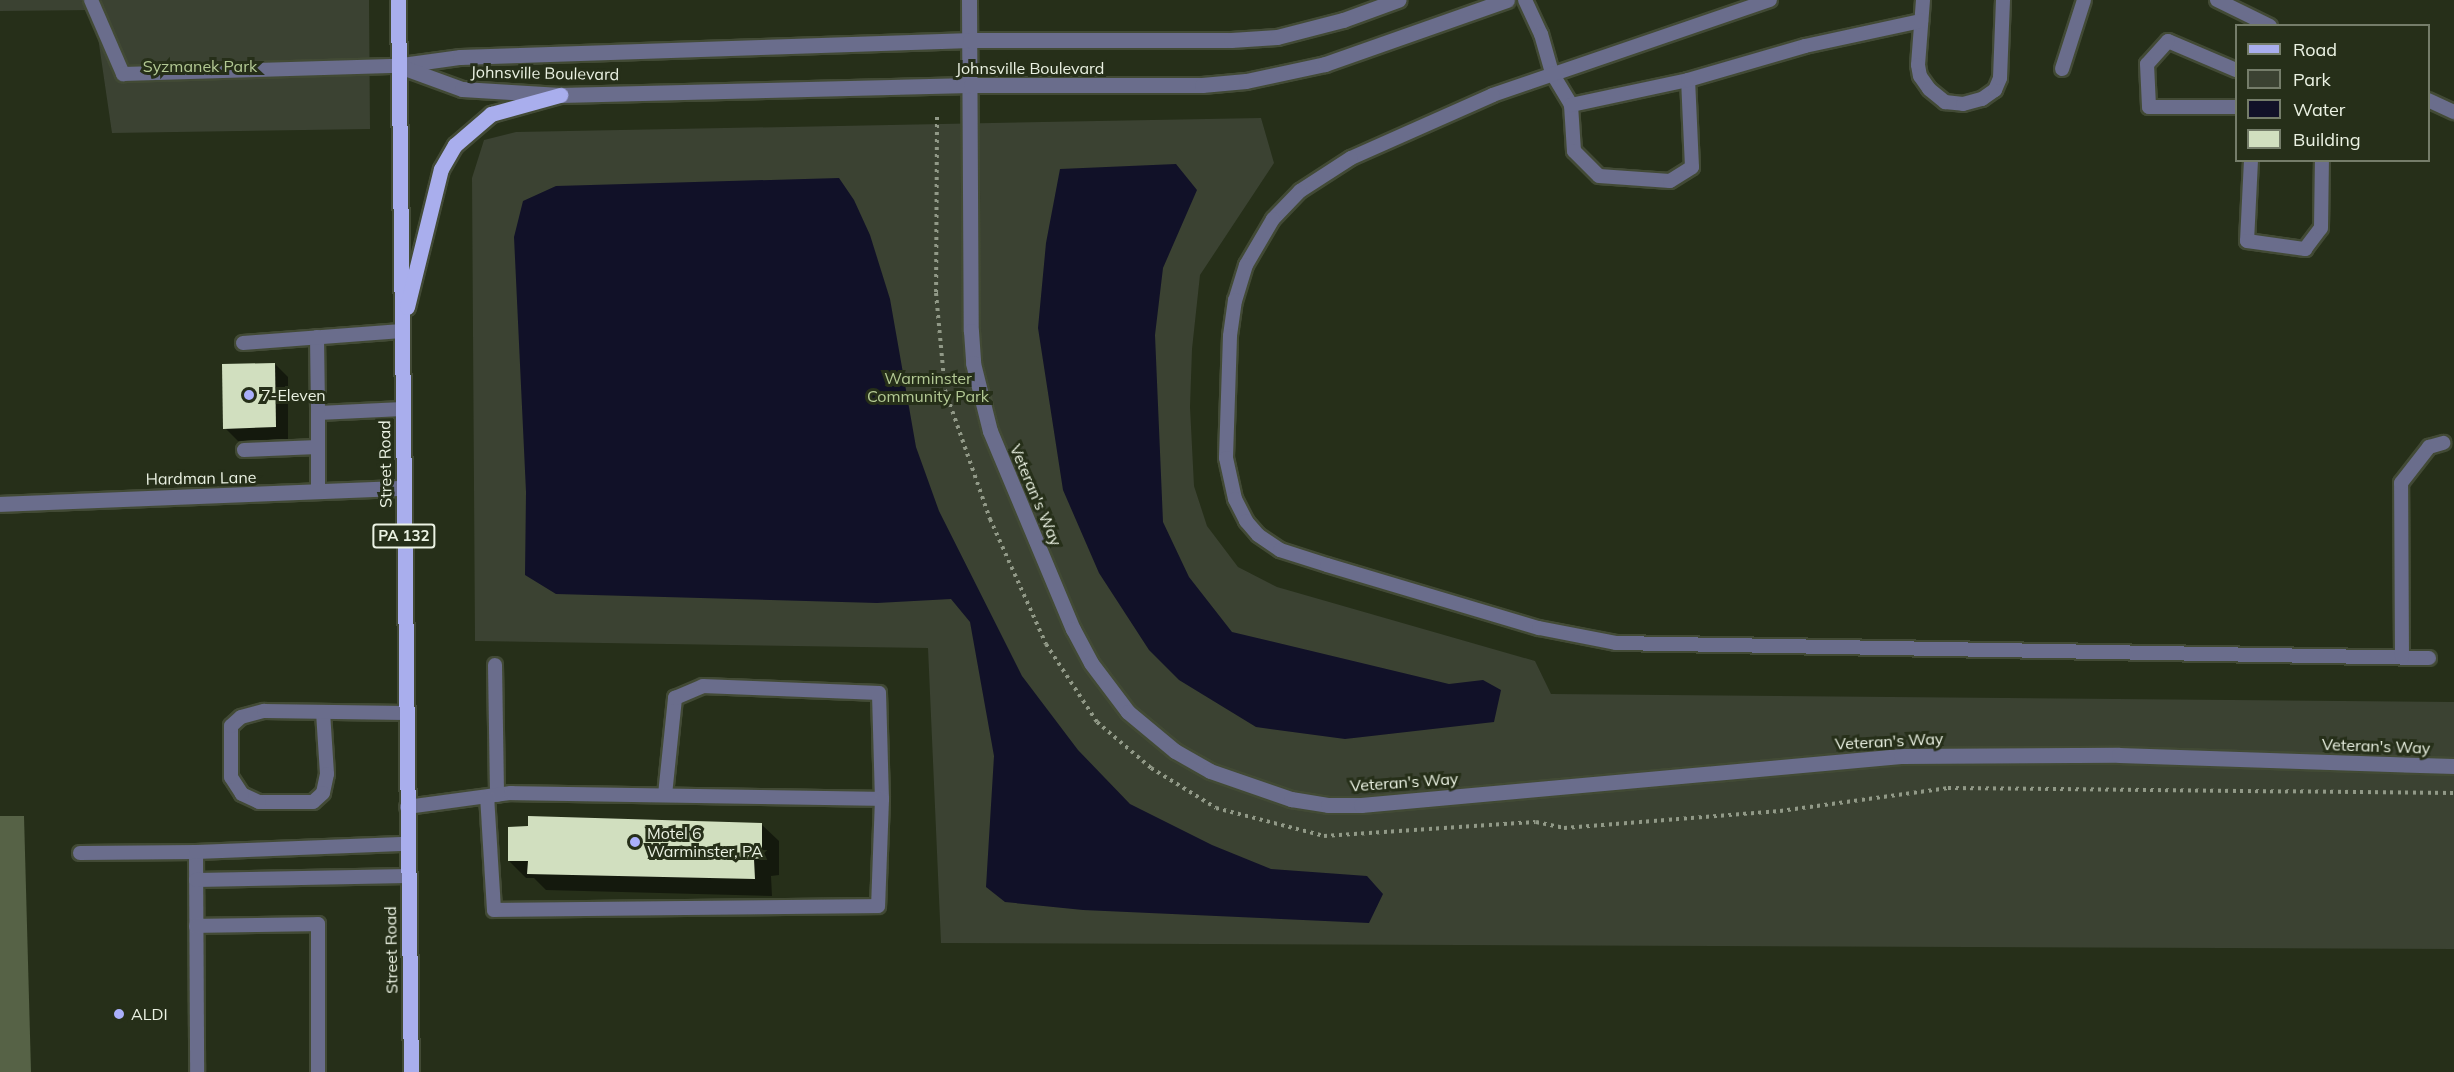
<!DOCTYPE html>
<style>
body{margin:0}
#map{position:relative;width:2454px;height:1072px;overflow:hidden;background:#262f19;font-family:Mulish,sans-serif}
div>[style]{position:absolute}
.green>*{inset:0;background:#3b4232}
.forest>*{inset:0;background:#566246}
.water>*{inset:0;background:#111128}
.shadow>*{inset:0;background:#0007}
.building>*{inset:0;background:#d1dfbf}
.path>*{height:4px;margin-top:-2px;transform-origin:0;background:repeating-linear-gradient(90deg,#919987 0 3px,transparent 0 7.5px)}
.roads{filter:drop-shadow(2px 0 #424a35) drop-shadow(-2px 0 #424a35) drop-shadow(0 2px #424a35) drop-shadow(0 -2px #424a35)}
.lane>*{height:14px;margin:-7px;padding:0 7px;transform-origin:7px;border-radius:7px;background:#6a6d8c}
.street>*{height:15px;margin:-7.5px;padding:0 7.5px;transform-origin:7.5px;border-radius:7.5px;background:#6a6d8c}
.primary>*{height:15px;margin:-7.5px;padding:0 7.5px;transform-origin:7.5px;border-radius:7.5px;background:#a9aeed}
.dots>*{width:16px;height:16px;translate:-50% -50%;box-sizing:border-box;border:3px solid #262f19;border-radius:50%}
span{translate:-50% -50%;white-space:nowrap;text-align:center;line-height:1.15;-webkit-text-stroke:6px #262f19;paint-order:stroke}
.shield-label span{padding:2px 4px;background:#262f19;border:2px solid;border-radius:4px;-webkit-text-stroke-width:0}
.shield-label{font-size:15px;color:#ebf2e3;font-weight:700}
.park-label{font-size:16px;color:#b3c994}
.street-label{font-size:16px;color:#ebf2e3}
.poi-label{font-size:16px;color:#ebf2e3}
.left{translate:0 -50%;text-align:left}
.legend{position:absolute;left:2235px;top:24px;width:195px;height:138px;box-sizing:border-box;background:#262f19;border:2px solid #757d6a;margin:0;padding:8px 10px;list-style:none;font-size:18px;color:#ebf2e3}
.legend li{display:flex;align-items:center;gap:12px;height:30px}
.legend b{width:30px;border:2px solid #757d6a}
</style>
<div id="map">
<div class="green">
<div style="clip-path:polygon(0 0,369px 0,370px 129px,112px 133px,94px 10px,0 11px)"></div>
<div style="clip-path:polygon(1261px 118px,1274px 163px,1200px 275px,1192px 349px,1190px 407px,1194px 486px,1207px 526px,1238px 567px,1277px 587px,1535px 661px,1551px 694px,2454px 702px,2454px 949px,941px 943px,928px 648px,475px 641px,472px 178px,484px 140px,516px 132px)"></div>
</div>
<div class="forest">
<div style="clip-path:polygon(0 816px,24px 816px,31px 1072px,0 1072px)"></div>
</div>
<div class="water">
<div style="clip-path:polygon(1176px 164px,1197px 190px,1163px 268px,1155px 335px,1163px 522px,1189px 577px,1232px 632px,1449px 684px,1483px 680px,1501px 690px,1494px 722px,1345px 739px,1256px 727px,1179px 680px,1149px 650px,1099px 573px,1063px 490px,1038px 328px,1046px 243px,1060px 169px)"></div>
<div style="clip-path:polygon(839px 178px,854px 200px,870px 235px,890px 299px,916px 447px,939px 511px,1022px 676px,1078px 750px,1130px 804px,1212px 845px,1271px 869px,1367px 876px,1383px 894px,1369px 923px,1083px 910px,1005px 902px,986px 887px,994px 756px,970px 622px,951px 599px,877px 603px,556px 594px,525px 575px,526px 492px,514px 237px,523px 201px,556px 186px)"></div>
</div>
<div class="shadow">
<div style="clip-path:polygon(275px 364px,288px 377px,288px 439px,238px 441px,225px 428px)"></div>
<div style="clip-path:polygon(761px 824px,779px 841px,779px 875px,771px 876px,772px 896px,546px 890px,534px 878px,526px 878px,509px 861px)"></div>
</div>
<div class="building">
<div style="clip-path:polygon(275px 363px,276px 427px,223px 429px,222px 364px)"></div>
<div style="clip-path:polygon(528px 816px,762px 823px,762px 858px,754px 859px,755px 879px,527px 874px,528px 861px,508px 861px,508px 827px,528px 826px)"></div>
</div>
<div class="path">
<div style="left:937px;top:117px;width:176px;rotate:90.3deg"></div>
<div style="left:936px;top:293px;width:97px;rotate:84.7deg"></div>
<div style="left:945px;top:390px;width:137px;rotate:70.8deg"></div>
<div style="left:990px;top:519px;width:137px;rotate:65.9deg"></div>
<div style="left:1046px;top:644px;width:93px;rotate:56.8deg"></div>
<div style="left:1097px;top:722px;width:71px;rotate:40.4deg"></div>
<div style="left:1151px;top:768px;width:76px;rotate:31.6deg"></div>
<div style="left:1216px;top:808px;width:112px;rotate:14.5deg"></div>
<div style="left:1324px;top:836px;width:212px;rotate:-3.8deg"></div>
<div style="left:1536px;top:822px;width:29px;rotate:12deg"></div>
<div style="left:1564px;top:828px;width:217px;rotate:-4.5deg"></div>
<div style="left:1780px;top:811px;width:170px;rotate:-7.8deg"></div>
<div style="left:1948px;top:788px;width:506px;rotate:0.57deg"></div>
</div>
<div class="roads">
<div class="lane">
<div style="left:91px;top:0;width:81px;rotate:66.6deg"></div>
<div style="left:123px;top:74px;width:276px;rotate:-1.7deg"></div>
<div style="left:1525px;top:0;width:38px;rotate:65deg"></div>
<div style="left:1541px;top:34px;width:41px;rotate:74.2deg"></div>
<div style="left:1552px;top:73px;width:37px;rotate:59deg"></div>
<div style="left:1571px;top:105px;width:46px;rotate:86.3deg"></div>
<div style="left:1574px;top:151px;width:35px;rotate:45deg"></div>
<div style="left:1599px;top:176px;width:71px;rotate:4deg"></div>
<div style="left:1670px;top:181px;width:26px;rotate:-32deg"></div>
<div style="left:1692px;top:167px;width:87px;rotate:-92.6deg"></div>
<div style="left:1688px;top:80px;width:120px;rotate:167.9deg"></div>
<div style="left:1770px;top:0;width:293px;rotate:161.1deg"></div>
<div style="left:1493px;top:95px;width:155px;rotate:156.1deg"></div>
<div style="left:1351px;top:158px;width:61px;rotate:147.1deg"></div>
<div style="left:1300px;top:191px;width:39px;rotate:134deg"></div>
<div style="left:1273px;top:219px;width:53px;rotate:120.4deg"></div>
<div style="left:1246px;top:265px;width:37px;rotate:107deg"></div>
<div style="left:1235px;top:300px;width:36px;rotate:98deg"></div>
<div style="left:1230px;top:336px;width:122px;rotate:91.9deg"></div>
<div style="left:1226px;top:458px;width:42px;rotate:77.6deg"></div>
<div style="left:1235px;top:499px;width:25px;rotate:63deg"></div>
<div style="left:1246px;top:521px;width:18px;rotate:49deg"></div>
<div style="left:1258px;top:535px;width:27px;rotate:34deg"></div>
<div style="left:1280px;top:550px;width:49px;rotate:17.7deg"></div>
<div style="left:1327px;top:565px;width:221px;rotate:16.6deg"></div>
<div style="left:1539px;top:628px;width:78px;rotate:11deg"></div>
<div style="left:1616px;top:643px;width:813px;rotate:1.06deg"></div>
<div style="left:1923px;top:0;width:65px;rotate:94.4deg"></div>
<div style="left:1918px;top:65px;width:11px;rotate:80deg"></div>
<div style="left:1920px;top:76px;width:16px;rotate:55deg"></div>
<div style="left:1929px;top:89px;width:21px;rotate:39deg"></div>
<div style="left:1945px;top:102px;width:18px;rotate:6deg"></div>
<div style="left:1963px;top:104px;width:20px;rotate:-15deg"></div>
<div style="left:1982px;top:99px;width:16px;rotate:-35deg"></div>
<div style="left:1995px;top:90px;width:13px;rotate:-67deg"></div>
<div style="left:2000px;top:78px;width:78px;rotate:-87.8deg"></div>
<div style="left:2217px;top:0;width:59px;rotate:26.1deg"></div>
<div style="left:2062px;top:69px;width:72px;rotate:-72.3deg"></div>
<div style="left:2236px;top:70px;width:74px;rotate:-156.9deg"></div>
<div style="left:2168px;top:41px;width:31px;rotate:132deg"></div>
<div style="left:2147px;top:64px;width:43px;rotate:87.3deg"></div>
<div style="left:2149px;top:107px;width:87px"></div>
<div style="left:1688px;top:80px;width:122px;rotate:-16.2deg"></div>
<div style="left:1805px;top:46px;width:119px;rotate:-12.2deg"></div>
<div style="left:2428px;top:100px;width:29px;rotate:25deg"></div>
<div style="left:2251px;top:160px;width:81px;rotate:92.8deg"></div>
<div style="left:2247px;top:241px;width:59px;rotate:7.9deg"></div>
<div style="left:2305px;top:249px;width:26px;rotate:-53deg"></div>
<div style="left:2321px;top:228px;width:68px;rotate:-89.2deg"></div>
<div style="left:317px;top:337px;width:76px;rotate:89.2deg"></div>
<div style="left:318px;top:413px;width:85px;rotate:-2.7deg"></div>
<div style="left:243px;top:343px;width:159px;rotate:-4.3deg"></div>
<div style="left:244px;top:450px;width:74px;rotate:-2.3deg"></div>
<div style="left:318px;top:492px;width:79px;rotate:-90deg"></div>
<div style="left:2402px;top:657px;width:174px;rotate:-90.3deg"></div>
<div style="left:2401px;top:483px;width:46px;rotate:-52.1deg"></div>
<div style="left:2429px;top:447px;width:15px;rotate:-16deg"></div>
<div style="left:495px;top:665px;width:130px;rotate:89.1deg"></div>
<div style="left:323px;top:712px;width:62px;rotate:86.3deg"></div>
<div style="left:327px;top:774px;width:19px;rotate:102deg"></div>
<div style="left:323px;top:793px;width:13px;rotate:138deg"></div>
<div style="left:313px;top:802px;width:54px;rotate:180deg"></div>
<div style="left:259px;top:802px;width:19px;rotate:-155deg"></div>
<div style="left:242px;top:794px;width:20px;rotate:-123deg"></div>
<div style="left:231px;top:777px;width:51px;rotate:-90deg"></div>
<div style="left:231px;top:726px;width:13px;rotate:-42deg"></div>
<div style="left:241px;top:717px;width:24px;rotate:-15deg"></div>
<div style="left:264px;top:711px;width:142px;rotate:0.8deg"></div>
<div style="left:665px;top:795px;width:98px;rotate:-84.1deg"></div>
<div style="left:675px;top:698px;width:30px;rotate:-23deg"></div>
<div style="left:703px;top:686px;width:176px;rotate:2.3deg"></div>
<div style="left:879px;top:693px;width:106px;rotate:88.4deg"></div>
<div style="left:407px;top:807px;width:105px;rotate:-7.7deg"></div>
<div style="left:511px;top:793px;width:371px;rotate:0.9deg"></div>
<div style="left:882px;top:799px;width:107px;rotate:92.1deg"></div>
<div style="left:878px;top:906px;width:384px;rotate:179.4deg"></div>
<div style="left:494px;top:910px;width:113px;rotate:-93.5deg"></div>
<div style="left:196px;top:852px;width:220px;rotate:89.7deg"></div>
<div style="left:80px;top:853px;width:116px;rotate:-0.5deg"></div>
<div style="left:196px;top:852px;width:212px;rotate:-2.2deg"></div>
<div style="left:196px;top:880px;width:212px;rotate:-1.1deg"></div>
<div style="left:196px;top:926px;width:122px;rotate:-0.9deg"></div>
<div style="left:318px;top:924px;width:148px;rotate:90deg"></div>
</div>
<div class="street">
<div style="left:969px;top:0;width:331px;rotate:89.7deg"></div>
<div style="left:971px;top:331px;width:32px;rotate:86deg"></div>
<div style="left:973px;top:363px;width:70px;rotate:76deg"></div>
<div style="left:990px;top:431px;width:215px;rotate:67.3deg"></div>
<div style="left:1073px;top:629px;width:38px;rotate:62deg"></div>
<div style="left:1091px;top:663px;width:61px;rotate:52.9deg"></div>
<div style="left:1128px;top:712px;width:61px;rotate:39.7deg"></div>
<div style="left:1175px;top:751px;width:40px;rotate:29.7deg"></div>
<div style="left:1210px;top:771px;width:86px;rotate:19.1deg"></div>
<div style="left:1291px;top:799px;width:37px;rotate:9deg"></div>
<div style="left:1328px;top:805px;width:33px"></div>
<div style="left:1361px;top:805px;width:542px;rotate:-5.18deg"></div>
<div style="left:1901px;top:756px;width:218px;rotate:-0.3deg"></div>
<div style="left:2119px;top:755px;width:335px;rotate:1.9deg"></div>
<div style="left:402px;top:65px;width:59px;rotate:-7.9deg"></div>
<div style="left:460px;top:57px;width:510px;rotate:-1.91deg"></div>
<div style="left:970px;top:40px;width:261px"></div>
<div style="left:1231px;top:40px;width:46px;rotate:-3.7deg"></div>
<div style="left:1277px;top:37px;width:68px;rotate:-14.4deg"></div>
<div style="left:1343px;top:20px;width:59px;rotate:-20deg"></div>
<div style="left:399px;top:66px;width:67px;rotate:20.1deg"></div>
<div style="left:462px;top:89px;width:98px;rotate:3.5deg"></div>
<div style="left:560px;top:95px;width:411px;rotate:-1.4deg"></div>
<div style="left:971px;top:85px;width:231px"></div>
<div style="left:1202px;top:85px;width:44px;rotate:-5.2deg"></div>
<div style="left:1246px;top:81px;width:81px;rotate:-12.1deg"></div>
<div style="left:1325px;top:64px;width:193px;rotate:-19.4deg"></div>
<div style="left:0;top:504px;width:404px;rotate:-2.3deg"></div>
</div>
<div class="primary">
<div style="left:398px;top:0;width:1072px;rotate:89.31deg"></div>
<div style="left:407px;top:307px;width:142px;rotate:-76.2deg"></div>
<div style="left:441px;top:169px;width:28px;rotate:-60deg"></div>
<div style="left:455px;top:145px;width:48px;rotate:-40.7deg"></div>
<div style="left:491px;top:114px;width:72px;rotate:-15.4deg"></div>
</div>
</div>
<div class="dots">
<div style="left:249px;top:395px;background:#aaaffb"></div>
<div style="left:635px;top:842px;background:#aaaffb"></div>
<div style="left:119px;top:1014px;background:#aaaffb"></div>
</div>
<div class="shield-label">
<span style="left:404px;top:536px">PA 132</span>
</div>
<div class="park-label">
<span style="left:200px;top:66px">Syzmanek Park</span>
<span style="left:928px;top:387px">Warminster<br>Community Park</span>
</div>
<div class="street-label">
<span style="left:1030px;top:68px">Johnsville Boulevard</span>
<span style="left:545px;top:73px;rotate:1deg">Johnsville Boulevard</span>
<span style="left:385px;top:464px;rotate:-91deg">Street Road</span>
<span style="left:201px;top:478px;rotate:-1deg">Hardman Lane</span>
<span style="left:1036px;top:495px;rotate:67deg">Veteran's Way</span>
<span style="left:1889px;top:741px;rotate:-3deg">Veteran's Way</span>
<span style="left:2376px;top:746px;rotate:2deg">Veteran's Way</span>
<span style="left:1404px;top:782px;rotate:-4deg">Veteran's Way</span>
<span style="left:391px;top:950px;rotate:-91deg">Street Road</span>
</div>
<div class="poi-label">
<span class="left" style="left:261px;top:395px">7-Eleven</span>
<span class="left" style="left:647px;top:842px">Motel 6<br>Warminster, PA</span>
<span class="left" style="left:131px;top:1014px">ALDI</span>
</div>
<ul class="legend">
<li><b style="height:8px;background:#a9aeed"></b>Road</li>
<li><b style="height:16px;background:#3b4232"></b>Park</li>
<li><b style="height:16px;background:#111128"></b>Water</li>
<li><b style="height:16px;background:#d1dfbf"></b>Building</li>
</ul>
</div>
